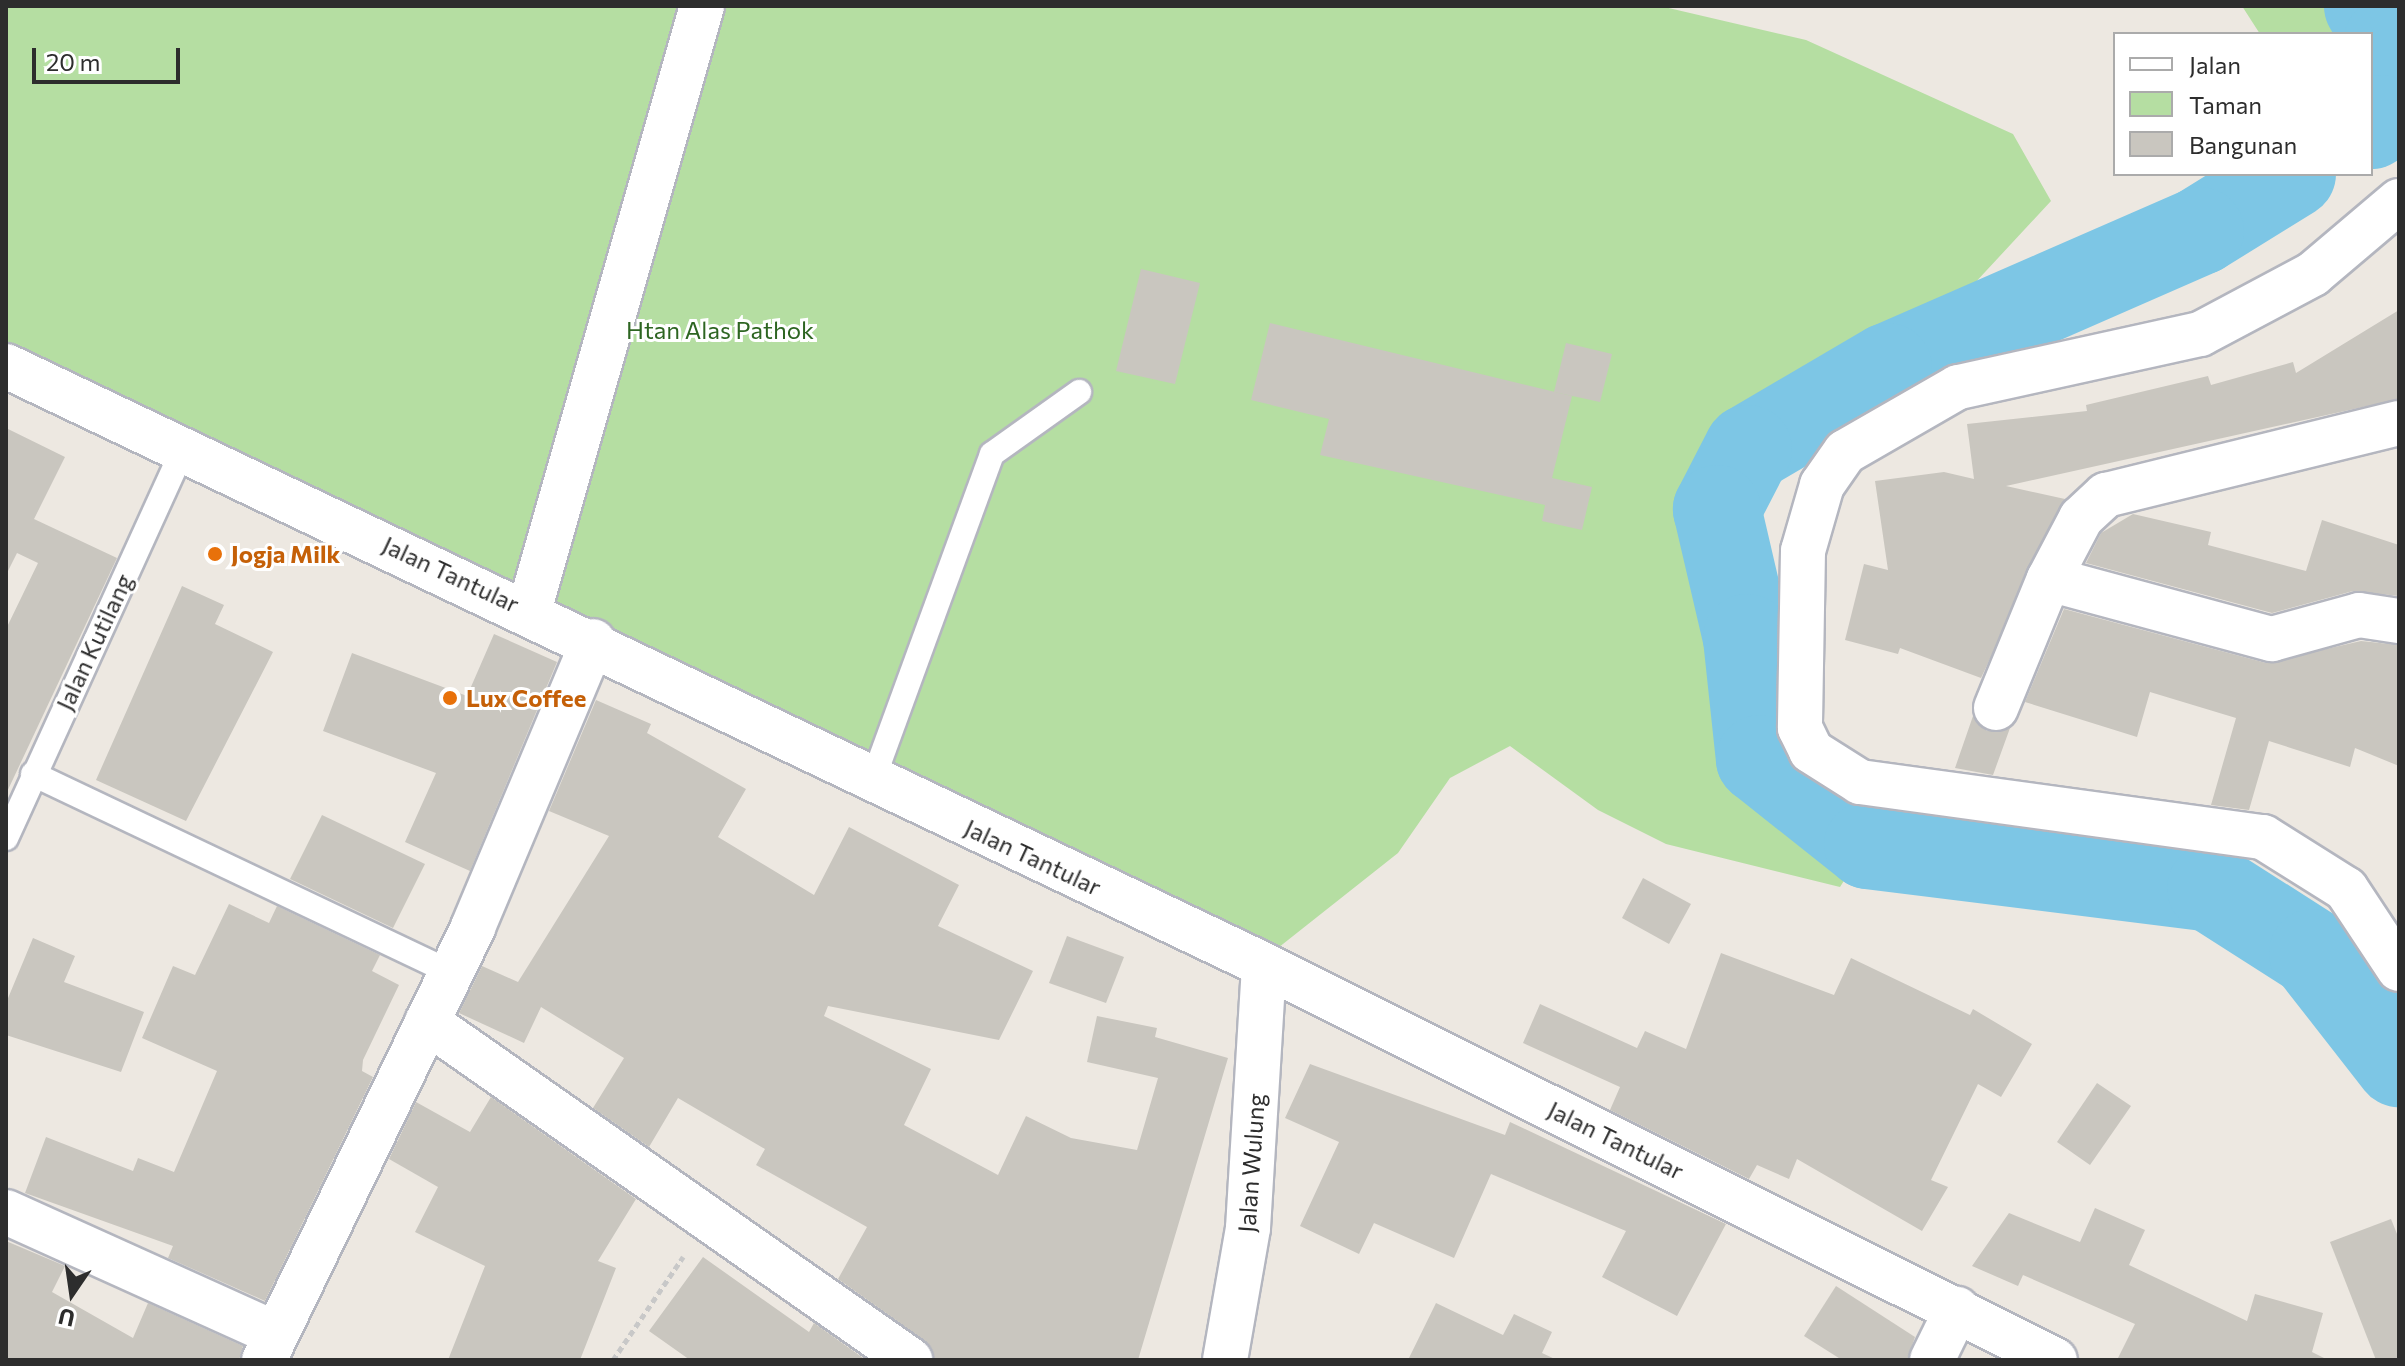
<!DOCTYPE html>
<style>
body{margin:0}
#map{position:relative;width:2405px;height:1366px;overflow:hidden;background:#ede8e1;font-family:Commissioner,sans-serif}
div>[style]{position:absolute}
.green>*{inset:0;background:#b5dea2}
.river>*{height:88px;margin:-44px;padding:0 44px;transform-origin:44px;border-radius:44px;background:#7dc6e5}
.building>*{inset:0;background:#c9c6bf}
.path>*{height:5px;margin-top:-2.5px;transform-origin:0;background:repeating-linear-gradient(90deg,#c8c8c8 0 6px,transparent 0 10px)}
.roads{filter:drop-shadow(2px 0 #b4b6bf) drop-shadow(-2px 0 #b4b6bf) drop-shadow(0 2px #b4b6bf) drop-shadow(0 -2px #b4b6bf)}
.service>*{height:24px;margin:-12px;padding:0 12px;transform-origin:12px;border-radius:12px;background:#fff}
.minor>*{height:44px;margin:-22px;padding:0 22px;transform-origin:22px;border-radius:22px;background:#fff}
.tertiary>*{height:44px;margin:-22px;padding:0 22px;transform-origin:22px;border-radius:22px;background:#fff}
.dots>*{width:22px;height:22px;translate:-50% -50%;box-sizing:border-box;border:4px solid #fff;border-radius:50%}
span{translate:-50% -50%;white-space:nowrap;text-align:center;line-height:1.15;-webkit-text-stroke:6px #fff;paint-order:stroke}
.park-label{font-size:24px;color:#2d6521}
.food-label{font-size:24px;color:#c56008;font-weight:700}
.left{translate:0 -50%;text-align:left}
.street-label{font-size:24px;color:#2d2d2d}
.frame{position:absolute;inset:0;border:8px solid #2d2d2d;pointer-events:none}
.legend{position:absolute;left:2113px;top:32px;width:260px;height:144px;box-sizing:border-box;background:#fff;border:2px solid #ababab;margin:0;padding:10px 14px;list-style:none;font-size:24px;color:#2d2d2d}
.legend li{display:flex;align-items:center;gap:16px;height:40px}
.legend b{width:40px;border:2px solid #ababab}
.north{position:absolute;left:32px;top:1254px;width:80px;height:80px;-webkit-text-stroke:6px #fff;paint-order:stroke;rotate:193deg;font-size:22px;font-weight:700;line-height:32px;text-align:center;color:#2d2d2d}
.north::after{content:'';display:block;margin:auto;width:28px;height:36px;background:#2d2d2d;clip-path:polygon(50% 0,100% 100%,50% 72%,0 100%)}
.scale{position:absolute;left:32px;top:48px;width:148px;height:36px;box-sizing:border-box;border:4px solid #2d2d2d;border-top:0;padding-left:10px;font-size:24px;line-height:28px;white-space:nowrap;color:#2d2d2d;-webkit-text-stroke:6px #fff;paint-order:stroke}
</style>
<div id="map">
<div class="green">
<div style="clip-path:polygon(6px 6px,1660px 6px,1806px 40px,2013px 134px,2051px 201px,1973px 285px,1883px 357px,1740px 441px,1706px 507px,1736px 641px,1749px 765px,1861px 854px,1840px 887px,1666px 844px,1598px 810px,1510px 746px,1450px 778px,1398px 853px,1269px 955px,6px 355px)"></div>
<div style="clip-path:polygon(2242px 6px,2371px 6px,2399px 60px,2399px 147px,2385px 167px,2371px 159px,2371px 34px,2260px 34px)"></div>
</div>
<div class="river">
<div style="left:2368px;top:6px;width:40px;rotate:60.3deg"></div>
<div style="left:2388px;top:41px;width:78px;rotate:95.1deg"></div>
<div style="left:2381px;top:119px;width:12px;rotate:149deg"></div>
<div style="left:2292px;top:174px;width:108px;rotate:148.2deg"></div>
<div style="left:2200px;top:231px;width:340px;rotate:156.4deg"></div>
<div style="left:1888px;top:367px;width:162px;rotate:149.6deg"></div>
<div style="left:1748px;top:449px;width:68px;rotate:117.3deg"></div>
<div style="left:1717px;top:509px;width:132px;rotate:76.9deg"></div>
<div style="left:1747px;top:638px;width:122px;rotate:83.9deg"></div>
<div style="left:1760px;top:759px;width:138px;rotate:38.5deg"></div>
<div style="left:1868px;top:845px;width:346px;rotate:7.1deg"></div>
<div style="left:2211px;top:888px;width:121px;rotate:32.5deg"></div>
<div style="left:2313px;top:953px;width:140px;rotate:52deg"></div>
</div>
<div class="building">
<div style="clip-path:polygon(1141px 269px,1200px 283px,1175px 384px,1116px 371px)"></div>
<div style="clip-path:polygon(2399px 310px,2399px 399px,2006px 486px,2065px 499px,1981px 678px,1900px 648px,1898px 654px,1845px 640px,1864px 564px,1888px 570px,1875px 481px,1944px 472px,1974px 479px,1967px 424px,2087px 411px,2086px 405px,2208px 376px,2211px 385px,2293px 362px,2296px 373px)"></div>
<div style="clip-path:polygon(1270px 323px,1572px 396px,1552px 478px,1592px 487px,1582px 530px,1542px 521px,1545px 505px,1320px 455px,1329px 419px,1251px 400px)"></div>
<div style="clip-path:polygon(1566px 343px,1612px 354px,1600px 402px,1554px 392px)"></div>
<div style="clip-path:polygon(6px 428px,65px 457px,34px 519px,117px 558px,6px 794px,6px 629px,38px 563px,17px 553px,6px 575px)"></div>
<div style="clip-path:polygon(2133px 514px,2211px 532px,2208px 545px,2306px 571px,2322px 520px,2399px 545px,2399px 596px,2353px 591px,2272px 613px,2086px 563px,2101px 533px)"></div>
<div style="clip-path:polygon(182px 586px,224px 605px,215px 624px,273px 652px,186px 821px,96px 780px)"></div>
<div style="clip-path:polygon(2064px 609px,2266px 663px,2361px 641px,2399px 645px,2399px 766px,2355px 748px,2350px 767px,2269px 741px,2249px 810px,2211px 805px,2236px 718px,2150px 692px,2137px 737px,2025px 702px)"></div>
<div style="clip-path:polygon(494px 634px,557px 662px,470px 871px,405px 842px,436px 773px,323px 731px,352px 653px,467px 696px)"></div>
<div style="clip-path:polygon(596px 700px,651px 724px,647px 733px,746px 789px,718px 837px,814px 895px,849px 827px,959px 885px,938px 926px,1033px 971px,999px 1040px,828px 1006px,824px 1016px,931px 1069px,904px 1125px,998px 1175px,1026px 1116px,1071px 1138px,1137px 1150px,1158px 1078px,1087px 1062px,1097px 1016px,1157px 1028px,1155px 1037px,1228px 1058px,1138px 1360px,935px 1360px,924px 1340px,838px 1279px,867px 1227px,756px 1165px,765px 1149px,678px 1098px,649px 1147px,593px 1108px,624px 1058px,541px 1007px,524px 1043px,459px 1013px,482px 966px,518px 982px,609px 836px,549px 811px)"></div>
<div style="clip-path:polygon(1973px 716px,1987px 731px,2010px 728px,1993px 775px,1955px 768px)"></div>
<div style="clip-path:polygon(322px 815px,425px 864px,393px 928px,290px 879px)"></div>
<div style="clip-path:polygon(1643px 878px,1691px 904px,1669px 944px,1622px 918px)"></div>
<div style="clip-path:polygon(229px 904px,269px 923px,277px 906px,380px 955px,372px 971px,399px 985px,363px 1060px,362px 1071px,373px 1077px,265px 1301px,168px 1258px,173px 1246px,25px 1193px,46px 1137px,133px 1171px,138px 1158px,174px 1172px,217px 1071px,142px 1038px,173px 966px,195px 975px)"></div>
<div style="clip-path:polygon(1067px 936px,1124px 957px,1106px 1003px,1049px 983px)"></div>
<div style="clip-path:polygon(33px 938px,75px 956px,64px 982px,144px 1012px,121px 1072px,6px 1035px,6px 1003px)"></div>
<div style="clip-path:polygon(1721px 953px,1834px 995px,1851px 958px,1970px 1015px,1973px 1009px,2032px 1044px,2001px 1097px,1978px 1084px,1931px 1180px,1948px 1187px,1922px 1231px,1797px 1159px,1789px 1179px,1757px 1165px,1749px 1179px,1610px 1110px,1620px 1087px,1523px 1043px,1540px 1004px,1637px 1048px,1645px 1031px,1686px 1049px)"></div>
<div style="clip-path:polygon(1310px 1064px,1505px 1135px,1510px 1122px,1726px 1224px,1677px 1316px,1602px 1277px,1626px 1231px,1491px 1174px,1454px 1258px,1374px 1223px,1359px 1254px,1300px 1226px,1339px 1142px,1285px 1118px)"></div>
<div style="clip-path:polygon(2097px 1083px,2131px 1106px,2090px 1165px,2057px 1142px)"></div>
<div style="clip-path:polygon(491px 1097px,636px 1199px,598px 1261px,616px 1268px,580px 1360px,448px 1360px,485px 1266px,415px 1232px,438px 1187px,389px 1159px,416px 1102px,470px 1132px)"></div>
<div style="clip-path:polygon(2095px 1208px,2145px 1230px,2129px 1265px,2247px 1321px,2255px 1294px,2323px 1313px,2312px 1352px,2328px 1360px,2117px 1360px,2135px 1324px,2023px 1275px,2018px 1286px,1972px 1266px,2009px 1213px,2080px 1242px)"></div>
<div style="clip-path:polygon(2391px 1219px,2399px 1239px,2399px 1360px,2376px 1360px,2330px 1242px)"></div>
<div style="clip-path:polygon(6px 1241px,65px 1266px,52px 1292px,133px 1338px,148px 1303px,243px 1346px,239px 1360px,6px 1360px)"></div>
<div style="clip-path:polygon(703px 1257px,809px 1332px,814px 1323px,866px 1360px,690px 1360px,649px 1331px)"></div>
<div style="clip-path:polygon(1836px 1286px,1915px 1337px,1907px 1360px,1842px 1360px,1804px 1336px)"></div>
<div style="clip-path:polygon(1436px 1303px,1503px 1335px,1514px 1314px,1552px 1332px,1542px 1353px,1557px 1360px,1408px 1360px)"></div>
</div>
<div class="path">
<div style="left:613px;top:1360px;width:125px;rotate:-55.8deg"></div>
</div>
<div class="roads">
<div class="service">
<div style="left:33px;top:774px;width:462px;rotate:25.4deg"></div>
<div style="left:872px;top:782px;width:349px;rotate:-69.9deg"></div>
<div style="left:992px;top:454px;width:107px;rotate:-35.5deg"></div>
<div style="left:6px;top:838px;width:429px;rotate:-65.5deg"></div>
</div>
<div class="minor">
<div style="left:2399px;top:201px;width:113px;rotate:139.7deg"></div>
<div style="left:2313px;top:274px;width:128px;rotate:152deg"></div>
<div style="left:2200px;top:334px;width:248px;rotate:167.6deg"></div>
<div style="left:1958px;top:387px;width:130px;rotate:150.1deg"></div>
<div style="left:1845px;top:452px;width:40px;rotate:124.9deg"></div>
<div style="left:1822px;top:485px;width:69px;rotate:106.1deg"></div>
<div style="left:1803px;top:551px;width:177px;rotate:91deg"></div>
<div style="left:1800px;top:728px;width:25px;rotate:64deg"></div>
<div style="left:1811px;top:751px;width:58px;rotate:32.3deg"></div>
<div style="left:1860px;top:782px;width:407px;rotate:7.8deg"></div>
<div style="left:2263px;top:837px;width:98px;rotate:32.1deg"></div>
<div style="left:2346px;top:889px;width:96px;rotate:56.5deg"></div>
<div style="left:2049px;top:579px;width:231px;rotate:15.1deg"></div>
<div style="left:2272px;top:639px;width:90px;rotate:-15.4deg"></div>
<div style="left:2359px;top:615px;width:40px;rotate:8.5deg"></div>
<div style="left:529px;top:611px;width:629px;rotate:-74.04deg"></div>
<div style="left:1996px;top:708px;width:139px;rotate:-67.7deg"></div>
<div style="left:2049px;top:579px;width:69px;rotate:-62.3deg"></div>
<div style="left:2081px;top:518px;width:34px;rotate:-43deg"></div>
<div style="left:2106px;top:495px;width:302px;rotate:-13.8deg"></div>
<div style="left:427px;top:1022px;width:590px;rotate:34.98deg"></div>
<div style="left:6px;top:1212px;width:296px;rotate:24.3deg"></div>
<div style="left:264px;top:1360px;width:481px;rotate:-64.2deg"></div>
<div style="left:473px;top:927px;width:310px;rotate:-67.2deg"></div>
<div style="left:1225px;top:1360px;width:134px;rotate:-80.1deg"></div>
<div style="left:1248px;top:1228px;width:263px;rotate:-86.5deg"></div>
<div style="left:1932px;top:1360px;width:57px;rotate:-63.9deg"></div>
</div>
<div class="tertiary">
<div style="left:6px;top:366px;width:1393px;rotate:25.46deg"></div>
<div style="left:1264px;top:965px;width:884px;rotate:26.54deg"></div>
</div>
</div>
<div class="dots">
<div style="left:215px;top:554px;background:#e8710a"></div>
<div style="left:450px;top:698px;background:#e8710a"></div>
</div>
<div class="park-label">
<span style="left:720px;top:330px">Htan Alas Pathok</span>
</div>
<div class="food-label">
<span class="left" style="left:231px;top:554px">Jogja Milk</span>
<span class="left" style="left:466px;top:698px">Lux Coffee</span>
</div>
<div class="street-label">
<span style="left:451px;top:574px;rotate:25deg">Jalan Tantular</span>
<span style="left:94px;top:642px;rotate:-65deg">Jalan Kutilang</span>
<span style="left:1033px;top:857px;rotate:25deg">Jalan Tantular</span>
<span style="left:1616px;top:1140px;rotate:26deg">Jalan Tantular</span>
<span style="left:1251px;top:1163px;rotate:-86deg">Jalan Wulung</span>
</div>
<div class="frame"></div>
<ul class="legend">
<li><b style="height:10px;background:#fff"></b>Jalan</li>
<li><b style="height:22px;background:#b5dea2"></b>Taman</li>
<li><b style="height:22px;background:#c9c6bf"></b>Bangunan</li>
</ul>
<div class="north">U</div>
<div class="scale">20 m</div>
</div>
